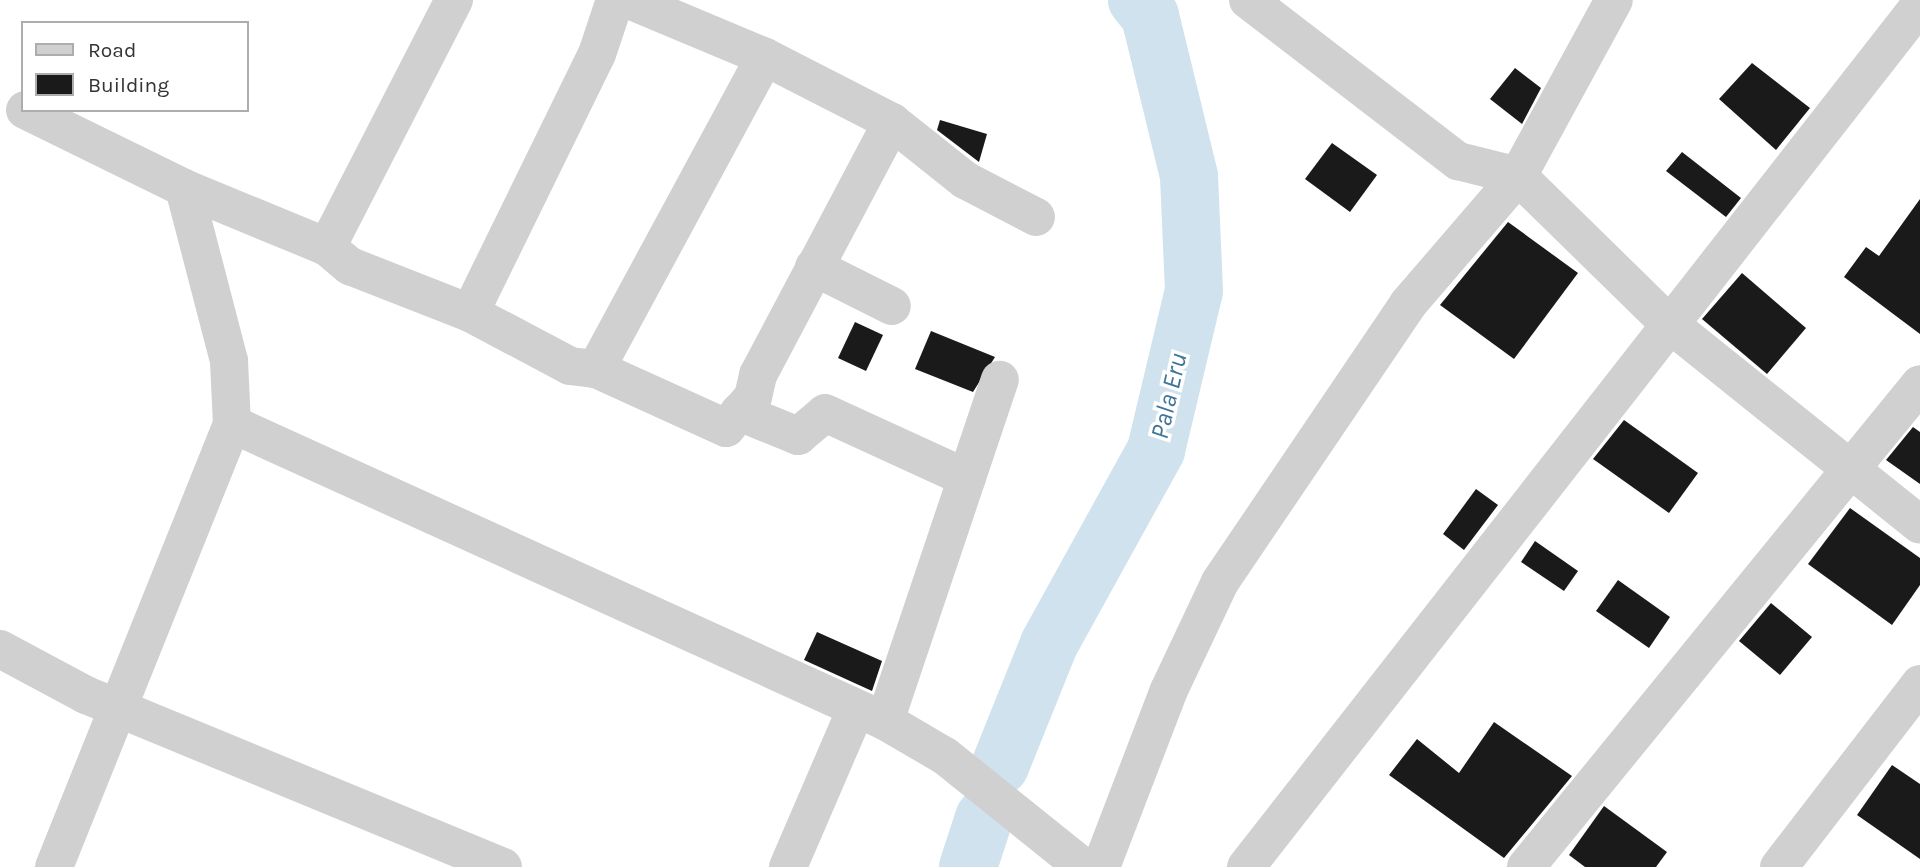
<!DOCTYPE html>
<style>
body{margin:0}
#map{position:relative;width:1920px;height:867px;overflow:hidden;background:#fff;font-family:Karla,sans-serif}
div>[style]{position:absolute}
.river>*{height:58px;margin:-29px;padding:0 29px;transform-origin:29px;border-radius:29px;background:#cfe2ee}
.building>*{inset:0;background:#1a1a1a}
.minor>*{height:38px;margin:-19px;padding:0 19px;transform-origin:19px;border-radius:19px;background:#d0d0d0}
span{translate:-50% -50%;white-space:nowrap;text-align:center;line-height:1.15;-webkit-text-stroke:7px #fff;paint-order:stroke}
.water-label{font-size:26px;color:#3f7597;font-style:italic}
.legend{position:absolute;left:21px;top:21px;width:228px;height:91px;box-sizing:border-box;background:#fff;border:2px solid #adadad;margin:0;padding:9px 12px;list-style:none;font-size:21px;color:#333}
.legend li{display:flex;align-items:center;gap:14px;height:35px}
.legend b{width:35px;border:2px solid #adadad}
</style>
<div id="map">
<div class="river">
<div style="left:1000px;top:766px;width:131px;rotate:-68.1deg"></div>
<div style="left:1049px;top:644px;width:222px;rotate:-61.1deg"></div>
<div style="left:1156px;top:450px;width:163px;rotate:-76.6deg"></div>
<div style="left:1194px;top:291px;width:115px;rotate:-92.5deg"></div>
<div style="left:1189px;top:176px;width:165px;rotate:-103.7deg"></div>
<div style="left:1150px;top:16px;width:21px;rotate:-129deg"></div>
<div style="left:968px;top:867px;width:52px;rotate:-71.9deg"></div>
</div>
<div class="building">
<div style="clip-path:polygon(1752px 63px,1810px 108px,1776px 150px,1719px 99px)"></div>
<div style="clip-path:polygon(1515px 68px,1541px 88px,1522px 124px,1490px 99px)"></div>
<div style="clip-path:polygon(940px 120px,987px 134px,979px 162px,937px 130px)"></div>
<div style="clip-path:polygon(1332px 143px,1377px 175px,1350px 212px,1305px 179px)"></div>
<div style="clip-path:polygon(1682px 152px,1741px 198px,1726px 217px,1666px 171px)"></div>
<div style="clip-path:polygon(1920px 199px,1920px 334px,1844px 277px,1866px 247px,1879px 256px)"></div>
<div style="clip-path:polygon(1508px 222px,1578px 273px,1514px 359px,1440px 305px)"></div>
<div style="clip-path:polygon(1742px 273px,1806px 328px,1767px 374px,1702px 319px)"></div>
<div style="clip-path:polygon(855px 322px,883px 335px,866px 371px,838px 358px)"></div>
<div style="clip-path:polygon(931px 331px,995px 357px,973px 392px,915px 369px)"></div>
<div style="clip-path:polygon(1624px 420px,1698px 473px,1669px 513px,1593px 459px)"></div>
<div style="clip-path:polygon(1913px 427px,1920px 432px,1920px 484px,1886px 460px)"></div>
<div style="clip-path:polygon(1476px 489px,1498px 505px,1464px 550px,1443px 534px)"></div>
<div style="clip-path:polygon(1850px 508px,1920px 558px,1920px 585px,1892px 625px,1808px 564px)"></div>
<div style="clip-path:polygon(1535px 541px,1578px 571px,1564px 591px,1521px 562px)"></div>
<div style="clip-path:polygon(1618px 580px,1670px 617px,1649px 648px,1596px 611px)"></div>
<div style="clip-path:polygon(1771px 603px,1812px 637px,1780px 675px,1739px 641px)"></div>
<div style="clip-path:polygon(817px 632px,882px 661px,872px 691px,804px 660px)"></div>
<div style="clip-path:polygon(1494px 722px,1572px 776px,1504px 858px,1389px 775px,1417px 739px,1459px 773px)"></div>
<div style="clip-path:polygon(1892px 765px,1920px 784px,1920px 859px,1857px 815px)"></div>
<div style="clip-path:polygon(1604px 806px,1667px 852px,1656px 867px,1585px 867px,1569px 855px)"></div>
</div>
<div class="minor">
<div style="left:629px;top:0;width:147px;rotate:22.7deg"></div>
<div style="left:765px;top:57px;width:143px;rotate:27.1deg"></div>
<div style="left:892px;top:122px;width:93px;rotate:38.5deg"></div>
<div style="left:965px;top:180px;width:80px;rotate:27.5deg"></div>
<div style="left:1248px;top:0;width:265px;rotate:37.5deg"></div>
<div style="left:1458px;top:161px;width:62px;rotate:14deg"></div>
<div style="left:1518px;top:176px;width:209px;rotate:44.4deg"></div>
<div style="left:1667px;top:322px;width:324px;rotate:38.7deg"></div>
<div style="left:25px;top:110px;width:177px;rotate:26.1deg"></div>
<div style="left:184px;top:188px;width:179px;rotate:75.4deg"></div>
<div style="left:229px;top:361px;width:63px;rotate:87.3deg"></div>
<div style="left:232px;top:424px;width:717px;rotate:24.46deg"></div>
<div style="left:885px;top:721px;width:69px;rotate:30.3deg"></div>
<div style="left:945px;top:756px;width:177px;rotate:38.8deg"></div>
<div style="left:184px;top:188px;width:155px;rotate:22.4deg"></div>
<div style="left:327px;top:247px;width:30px;rotate:40deg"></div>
<div style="left:350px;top:266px;width:129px;rotate:21.4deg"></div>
<div style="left:470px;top:313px;width:113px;rotate:27.9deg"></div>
<div style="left:570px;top:366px;width:26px;rotate:7deg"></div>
<div style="left:596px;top:369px;width:143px;rotate:24.4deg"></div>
<div style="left:726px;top:428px;width:41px;rotate:-48.9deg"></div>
<div style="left:753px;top:397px;width:23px;rotate:-77deg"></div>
<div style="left:758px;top:375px;width:286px;rotate:-62.1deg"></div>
<div style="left:327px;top:247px;width:278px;rotate:-62.8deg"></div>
<div style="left:814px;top:267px;width:87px;rotate:26.6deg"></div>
<div style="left:470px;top:313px;width:288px;rotate:-63.9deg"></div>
<div style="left:597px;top:54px;width:57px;rotate:-71.6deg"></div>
<div style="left:596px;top:369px;width:355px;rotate:-61.6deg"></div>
<div style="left:739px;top:412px;width:64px;rotate:22.1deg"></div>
<div style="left:798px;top:436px;width:35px;rotate:-40deg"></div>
<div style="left:825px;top:413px;width:156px;rotate:24.6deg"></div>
<div style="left:0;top:649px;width:98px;rotate:28.1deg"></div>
<div style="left:86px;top:695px;width:451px;rotate:22.4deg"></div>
<div style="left:885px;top:721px;width:360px;rotate:-71.4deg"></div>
<div style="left:54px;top:867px;width:477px;rotate:-68.1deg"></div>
<div style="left:788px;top:867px;width:172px;rotate:-66.7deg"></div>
<div style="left:1101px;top:867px;width:190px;rotate:-69deg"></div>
<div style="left:1169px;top:690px;width:119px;rotate:-64.7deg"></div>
<div style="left:1220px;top:582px;width:336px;rotate:-55.9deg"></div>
<div style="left:1408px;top:304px;width:169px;rotate:-49.3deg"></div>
<div style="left:1518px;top:176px;width:200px;rotate:-61.4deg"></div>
<div style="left:1246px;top:867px;width:1094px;rotate:-51.98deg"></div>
<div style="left:1526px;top:867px;width:623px;rotate:-50.79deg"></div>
<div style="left:1779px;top:867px;width:231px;rotate:-52.4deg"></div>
</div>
<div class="water-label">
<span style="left:1169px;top:396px;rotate:-77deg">Pala Eru</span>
</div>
<ul class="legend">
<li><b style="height:9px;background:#d0d0d0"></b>Road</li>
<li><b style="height:19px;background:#1a1a1a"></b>Building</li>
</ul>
</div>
